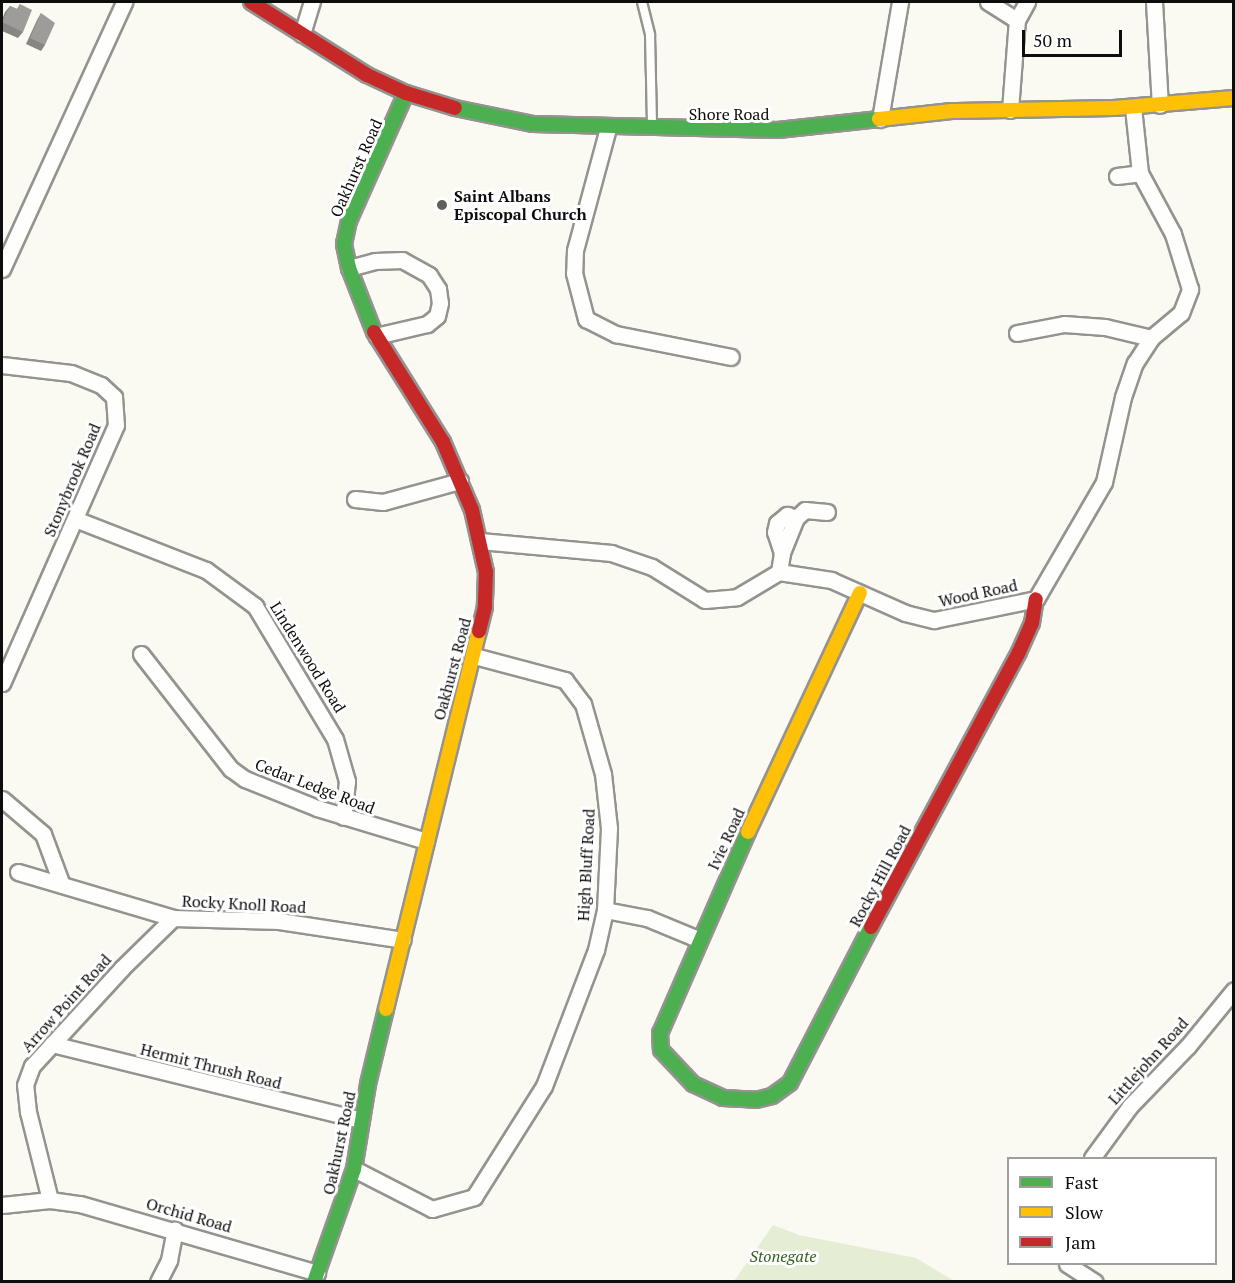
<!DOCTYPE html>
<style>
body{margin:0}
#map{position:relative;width:1235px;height:1283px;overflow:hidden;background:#faf9f2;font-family:"PT Serif",serif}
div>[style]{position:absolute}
.green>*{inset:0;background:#e5eed4}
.roads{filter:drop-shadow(2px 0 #949390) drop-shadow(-2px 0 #949390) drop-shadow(0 2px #949390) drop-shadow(0 -2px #949390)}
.lane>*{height:8px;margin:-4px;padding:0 4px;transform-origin:4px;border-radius:4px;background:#fefefd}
.street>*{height:15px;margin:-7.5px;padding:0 7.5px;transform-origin:7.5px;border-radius:7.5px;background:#fefefd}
.fast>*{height:14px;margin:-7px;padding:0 7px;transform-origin:7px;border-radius:7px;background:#4caf50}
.slow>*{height:14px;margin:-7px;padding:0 7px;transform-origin:7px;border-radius:7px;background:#ffc107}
.jam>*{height:14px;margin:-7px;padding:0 7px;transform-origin:7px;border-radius:7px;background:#c62828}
.wall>*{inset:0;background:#888683}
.building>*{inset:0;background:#9e9c98}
.dots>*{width:16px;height:16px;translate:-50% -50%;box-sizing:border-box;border:3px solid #fff;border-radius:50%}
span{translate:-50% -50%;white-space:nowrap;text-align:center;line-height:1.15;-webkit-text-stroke:6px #fff;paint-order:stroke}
.street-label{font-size:16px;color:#0d0d0d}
.poi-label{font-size:16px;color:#0d0d0d;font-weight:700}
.left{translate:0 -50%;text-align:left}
.park-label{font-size:16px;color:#346023;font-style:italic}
.frame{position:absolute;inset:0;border:3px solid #0d0d0d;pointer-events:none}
.legend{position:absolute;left:1007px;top:1157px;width:210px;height:108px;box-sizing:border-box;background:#fff;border:2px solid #9e9e9e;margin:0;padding:8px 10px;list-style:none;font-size:18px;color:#0d0d0d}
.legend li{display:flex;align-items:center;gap:12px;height:30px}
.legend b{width:30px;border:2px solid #9e9e9e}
.scale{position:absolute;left:1022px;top:30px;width:100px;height:27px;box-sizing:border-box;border:3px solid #0d0d0d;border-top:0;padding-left:8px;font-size:18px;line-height:21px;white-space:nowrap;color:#0d0d0d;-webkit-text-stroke:4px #fff;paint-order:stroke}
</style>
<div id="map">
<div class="green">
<div style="clip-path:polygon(773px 1225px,799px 1235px,916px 1258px,954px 1281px,734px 1281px)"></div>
</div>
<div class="roads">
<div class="lane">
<div style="left:642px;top:2px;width:34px;rotate:76deg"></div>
<div style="left:650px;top:35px;width:90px;rotate:88.7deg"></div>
</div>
<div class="street">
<div style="left:988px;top:2px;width:34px;rotate:32deg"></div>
<div style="left:1154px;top:2px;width:103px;rotate:86.7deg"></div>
<div style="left:302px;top:34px;width:34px;rotate:-73deg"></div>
<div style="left:1010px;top:110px;width:90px;rotate:-85.6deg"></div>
<div style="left:1017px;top:20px;width:21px;rotate:-61deg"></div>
<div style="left:880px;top:119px;width:119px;rotate:-80.3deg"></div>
<div style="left:608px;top:128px;width:126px;rotate:105.1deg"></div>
<div style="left:575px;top:250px;width:23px;rotate:92deg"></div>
<div style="left:574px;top:273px;width:48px;rotate:75.4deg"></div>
<div style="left:586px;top:319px;width:34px;rotate:27deg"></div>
<div style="left:616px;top:334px;width:117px;rotate:11.3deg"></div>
<div style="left:1117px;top:176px;width:23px;rotate:-7deg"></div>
<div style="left:349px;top:268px;width:27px;rotate:-15deg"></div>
<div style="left:375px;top:261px;width:27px;rotate:-2deg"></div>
<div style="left:402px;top:260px;width:31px;rotate:29deg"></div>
<div style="left:429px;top:275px;width:17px;rotate:57deg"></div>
<div style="left:438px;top:289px;width:14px;rotate:82deg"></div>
<div style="left:440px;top:303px;width:13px;rotate:103deg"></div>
<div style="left:437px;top:316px;width:13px;rotate:141deg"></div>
<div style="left:427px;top:324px;width:52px;rotate:166.8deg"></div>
<div style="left:2px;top:269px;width:294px;rotate:-65.4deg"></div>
<div style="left:1017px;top:333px;width:48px;rotate:-10.8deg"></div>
<div style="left:1064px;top:324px;width:41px;rotate:4.2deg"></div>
<div style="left:1105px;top:327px;width:47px;rotate:13.4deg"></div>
<div style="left:2px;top:365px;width:69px;rotate:6.6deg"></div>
<div style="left:71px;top:373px;width:32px;rotate:22deg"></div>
<div style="left:101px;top:385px;width:18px;rotate:43deg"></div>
<div style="left:114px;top:397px;width:28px;rotate:86deg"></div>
<div style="left:116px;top:425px;width:282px;rotate:113.8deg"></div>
<div style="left:355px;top:499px;width:28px;rotate:6deg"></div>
<div style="left:383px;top:502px;width:80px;rotate:-15.3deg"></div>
<div style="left:796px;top:518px;width:12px;rotate:-42deg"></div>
<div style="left:805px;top:510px;width:22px;rotate:5deg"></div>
<div style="left:75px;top:519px;width:141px;rotate:21.3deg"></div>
<div style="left:206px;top:570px;width:61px;rotate:36.3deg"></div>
<div style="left:255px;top:606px;width:155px;rotate:59deg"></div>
<div style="left:335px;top:739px;width:44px;rotate:74.1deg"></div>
<div style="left:347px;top:781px;width:36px;rotate:96deg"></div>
<div style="left:480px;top:541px;width:132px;rotate:5.2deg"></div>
<div style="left:611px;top:553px;width:43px;rotate:18.9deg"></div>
<div style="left:652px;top:567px;width:62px;rotate:31.9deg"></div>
<div style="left:705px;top:600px;width:32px;rotate:-5deg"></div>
<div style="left:737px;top:597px;width:49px;rotate:-30.8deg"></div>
<div style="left:779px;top:572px;width:53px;rotate:8.7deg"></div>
<div style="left:831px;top:580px;width:81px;rotate:24deg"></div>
<div style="left:905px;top:613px;width:30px;rotate:14deg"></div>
<div style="left:934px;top:620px;width:104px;rotate:-11.6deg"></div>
<div style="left:1036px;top:599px;width:135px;rotate:-59.8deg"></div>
<div style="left:1104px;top:482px;width:87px;rotate:-77.4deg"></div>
<div style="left:1123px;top:397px;width:36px;rotate:-71deg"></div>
<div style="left:1135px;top:363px;width:30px;rotate:-57deg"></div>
<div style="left:1151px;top:338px;width:39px;rotate:-40deg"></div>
<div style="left:1181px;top:313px;width:26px;rotate:-69deg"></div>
<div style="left:1190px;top:289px;width:58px;rotate:-107.2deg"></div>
<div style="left:1173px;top:234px;width:69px;rotate:-118.4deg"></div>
<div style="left:1140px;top:173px;width:66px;rotate:-96.1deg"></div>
<div style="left:779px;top:572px;width:19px;rotate:-81deg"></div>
<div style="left:782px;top:553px;width:22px;rotate:-108deg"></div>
<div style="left:775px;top:532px;width:9px;rotate:-77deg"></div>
<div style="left:777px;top:523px;width:13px;rotate:-39deg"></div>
<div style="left:787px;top:515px;width:9px;rotate:18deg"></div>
<div style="left:796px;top:518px;width:38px;rotate:112deg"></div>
<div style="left:141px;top:654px;width:146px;rotate:52deg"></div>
<div style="left:231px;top:769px;width:17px;rotate:36deg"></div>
<div style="left:245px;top:779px;width:78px;rotate:21.9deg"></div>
<div style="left:317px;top:808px;width:114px;rotate:16.8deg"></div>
<div style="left:2px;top:799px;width:54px;rotate:40.5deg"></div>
<div style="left:43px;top:834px;width:54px;rotate:69.6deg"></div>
<div style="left:18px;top:872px;width:162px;rotate:16.5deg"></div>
<div style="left:173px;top:918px;width:106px;rotate:1.6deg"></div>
<div style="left:279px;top:921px;width:125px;rotate:8.7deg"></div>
<div style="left:605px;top:910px;width:43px;rotate:10.8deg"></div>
<div style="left:647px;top:918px;width:55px;rotate:22.4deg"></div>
<div style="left:52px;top:1044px;width:318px;rotate:13.8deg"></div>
<div style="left:1092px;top:1158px;width:64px;rotate:-53.8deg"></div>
<div style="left:1130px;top:1106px;width:83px;rotate:-46deg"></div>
<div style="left:1188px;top:1046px;width:72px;rotate:-50.6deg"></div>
<div style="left:354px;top:1169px;width:88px;rotate:27.1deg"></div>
<div style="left:432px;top:1209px;width:44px;rotate:-15.9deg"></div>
<div style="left:474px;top:1197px;width:131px;rotate:-57.8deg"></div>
<div style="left:544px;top:1086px;width:146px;rotate:-69.1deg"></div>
<div style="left:596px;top:950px;width:41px;rotate:-77.3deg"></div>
<div style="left:605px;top:910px;width:82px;rotate:-87.2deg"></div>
<div style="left:609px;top:828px;width:54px;rotate:-96.3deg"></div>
<div style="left:603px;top:774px;width:73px;rotate:-105.9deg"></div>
<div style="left:583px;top:704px;width:30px;rotate:-127deg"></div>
<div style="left:565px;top:680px;width:94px;rotate:-165.2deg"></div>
<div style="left:50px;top:1200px;width:91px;rotate:-104deg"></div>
<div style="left:28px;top:1112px;width:27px;rotate:-96deg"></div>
<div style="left:25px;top:1085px;width:20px;rotate:-70deg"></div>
<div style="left:32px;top:1066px;width:133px;rotate:-47.4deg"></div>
<div style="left:122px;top:968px;width:71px;rotate:-44.4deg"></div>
<div style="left:2px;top:1205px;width:48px;rotate:-5.9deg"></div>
<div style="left:50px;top:1200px;width:30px;rotate:8deg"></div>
<div style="left:80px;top:1204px;width:247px;rotate:16.2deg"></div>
<div style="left:1067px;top:1264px;width:33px;rotate:33deg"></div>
<div style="left:158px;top:1282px;width:25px;rotate:-63deg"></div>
<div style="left:169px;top:1260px;width:31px;rotate:-79deg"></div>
</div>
<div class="fast">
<div style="left:455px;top:108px;width:80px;rotate:11.6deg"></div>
<div style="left:533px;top:124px;width:245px;rotate:1.4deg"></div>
<div style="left:778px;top:130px;width:102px;rotate:-6.2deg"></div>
<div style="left:374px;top:332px;width:69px;rotate:-111.3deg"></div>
<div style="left:349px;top:268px;width:25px;rotate:-102deg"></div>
<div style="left:344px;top:244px;width:24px;rotate:-78deg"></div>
<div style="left:349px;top:221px;width:140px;rotate:-66deg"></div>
<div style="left:748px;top:832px;width:219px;rotate:113.6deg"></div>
<div style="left:660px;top:1033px;width:17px;rotate:87deg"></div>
<div style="left:661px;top:1050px;width:47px;rotate:46.7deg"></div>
<div style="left:693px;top:1084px;width:33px;rotate:25deg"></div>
<div style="left:723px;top:1098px;width:33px;rotate:3deg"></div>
<div style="left:756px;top:1100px;width:16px;rotate:-14deg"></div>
<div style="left:772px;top:1096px;width:22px;rotate:-36deg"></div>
<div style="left:790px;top:1083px;width:176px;rotate:-62.6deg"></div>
<div style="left:314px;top:1282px;width:120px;rotate:-70.5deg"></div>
<div style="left:354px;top:1169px;width:86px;rotate:-80.6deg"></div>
<div style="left:368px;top:1084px;width:77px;rotate:-76.5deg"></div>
</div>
<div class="slow">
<div style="left:879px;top:119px;width:73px;rotate:-6.3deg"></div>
<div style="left:952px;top:111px;width:162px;rotate:-1.1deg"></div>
<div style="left:1114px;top:108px;width:120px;rotate:-4.8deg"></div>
<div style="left:748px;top:832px;width:264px;rotate:-64.9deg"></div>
<div style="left:386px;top:1009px;width:389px;rotate:-76.2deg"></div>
</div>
<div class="jam">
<div style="left:251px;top:2px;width:137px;rotate:32.2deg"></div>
<div style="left:367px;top:75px;width:43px;rotate:24.8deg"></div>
<div style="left:406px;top:93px;width:51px;rotate:17deg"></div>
<div style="left:374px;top:332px;width:130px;rotate:57.9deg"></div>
<div style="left:443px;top:442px;width:74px;rotate:66.9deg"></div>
<div style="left:472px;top:510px;width:64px;rotate:77.3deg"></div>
<div style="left:486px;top:572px;width:35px;rotate:92deg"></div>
<div style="left:485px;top:607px;width:25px;rotate:104deg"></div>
<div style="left:871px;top:927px;width:312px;rotate:-61.7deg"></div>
<div style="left:1019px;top:652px;width:32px;rotate:-66deg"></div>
<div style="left:1032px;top:623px;width:24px;rotate:-81deg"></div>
</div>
</div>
<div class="wall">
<div style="clip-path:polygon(20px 4px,23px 32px,18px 38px,2px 31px,2px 20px,5px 12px,10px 6px,17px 9px)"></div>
<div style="clip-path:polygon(41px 13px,45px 45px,41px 51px,26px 44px,37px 20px)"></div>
</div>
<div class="building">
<div style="clip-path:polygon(20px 4px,32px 10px,23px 32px,2px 22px,10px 6px,17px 9px)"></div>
<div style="clip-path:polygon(41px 13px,55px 23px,45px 45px,30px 38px)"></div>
</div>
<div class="dots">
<div style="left:442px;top:205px;background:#60605d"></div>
</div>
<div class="street-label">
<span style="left:729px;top:114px">Shore Road</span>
<span style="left:356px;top:168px;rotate:-66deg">Oakhurst Road</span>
<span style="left:72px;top:480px;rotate:-67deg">Stonybrook Road</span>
<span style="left:978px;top:593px;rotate:-12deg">Wood Road</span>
<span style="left:308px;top:657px;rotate:58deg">Lindenwood Road</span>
<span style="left:452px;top:669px;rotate:-75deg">Oakhurst Road</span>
<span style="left:315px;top:786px;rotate:21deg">Cedar Ledge Road</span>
<span style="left:726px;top:839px;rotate:-65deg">Ivie Road</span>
<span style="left:586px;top:865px;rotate:-87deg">High Bluff Road</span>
<span style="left:880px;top:876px;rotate:-62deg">Rocky Hill Road</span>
<span style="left:244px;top:904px;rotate:3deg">Rocky Knoll Road</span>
<span style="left:66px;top:1003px;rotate:-48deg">Arrow Point Road</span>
<span style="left:1148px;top:1061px;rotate:-48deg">Littlejohn Road</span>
<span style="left:211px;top:1066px;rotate:14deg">Hermit Thrush Road</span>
<span style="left:339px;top:1143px;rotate:-78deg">Oakhurst Road</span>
<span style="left:189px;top:1215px;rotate:16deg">Orchid Road</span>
</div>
<div class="poi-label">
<span class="left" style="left:454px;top:205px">Saint Albans<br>Episcopal Church</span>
</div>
<div class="park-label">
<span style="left:783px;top:1256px">Stonegate</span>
</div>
<div class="frame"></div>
<ul class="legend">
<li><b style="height:8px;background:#4caf50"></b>Fast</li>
<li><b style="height:8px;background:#ffc107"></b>Slow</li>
<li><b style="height:8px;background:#c62828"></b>Jam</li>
</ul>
<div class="scale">50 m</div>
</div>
